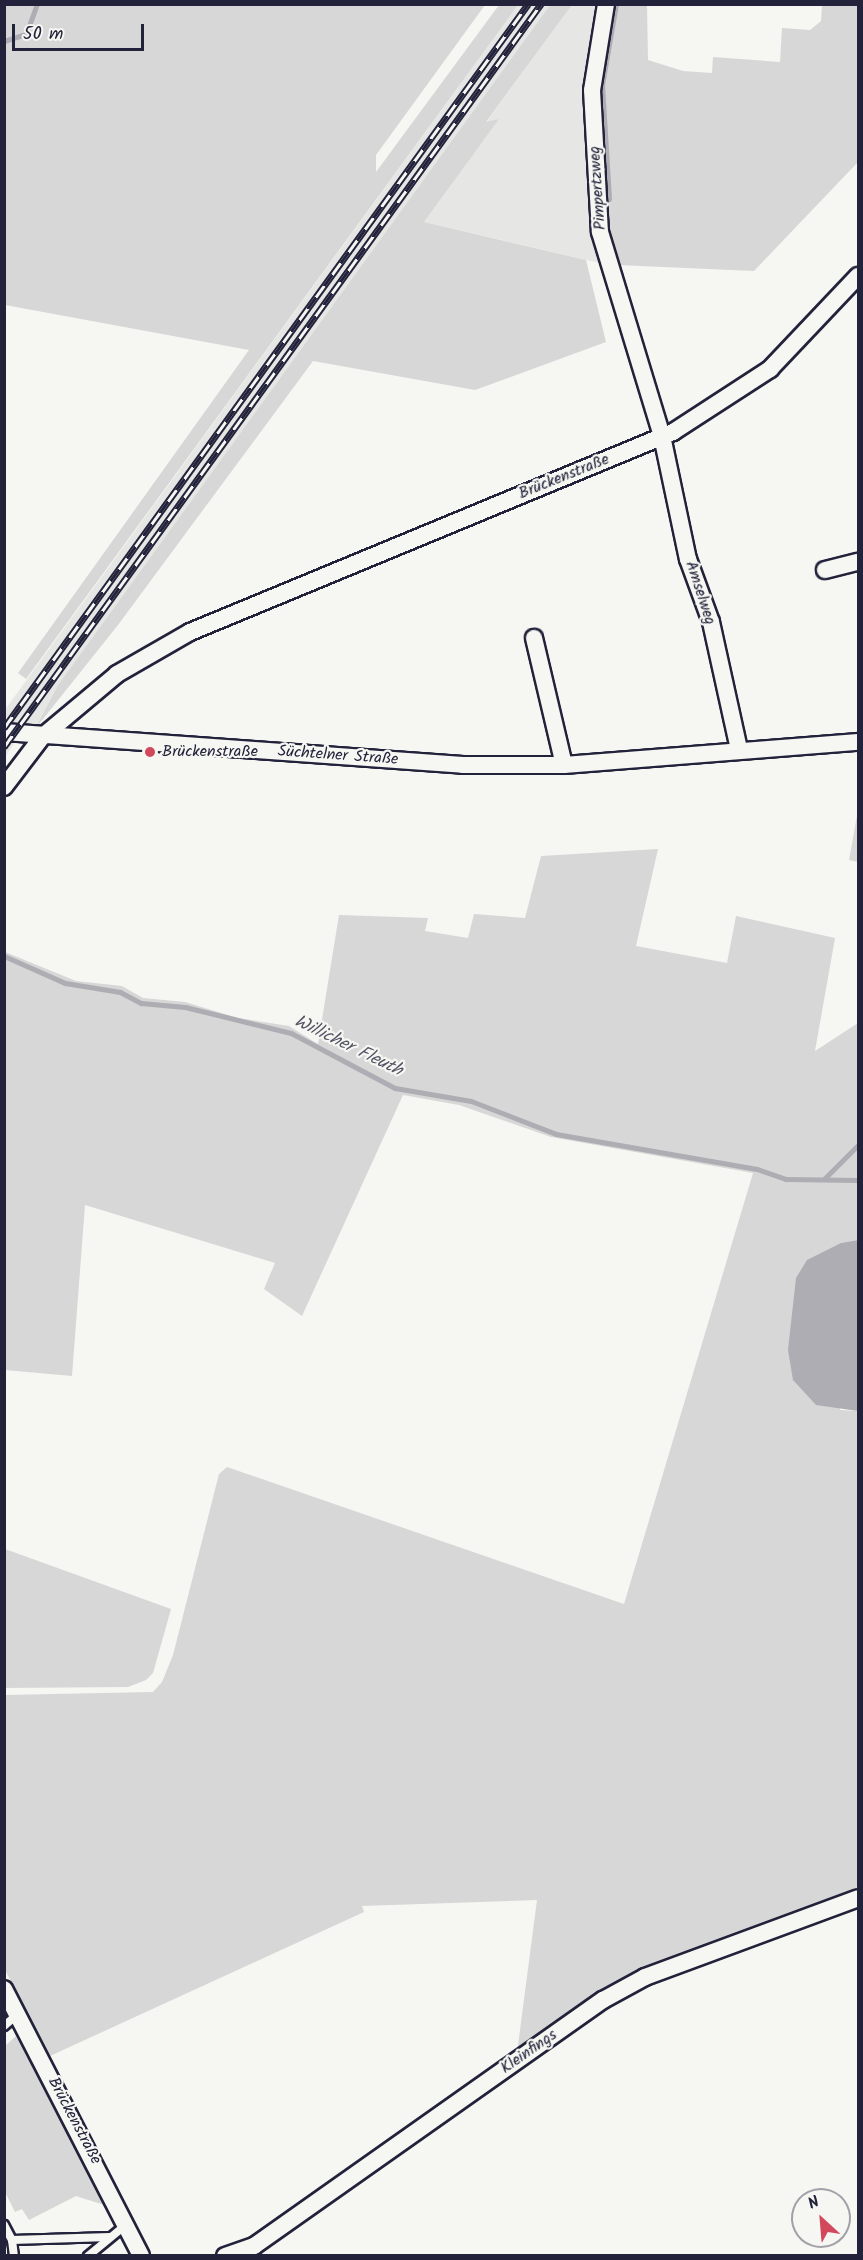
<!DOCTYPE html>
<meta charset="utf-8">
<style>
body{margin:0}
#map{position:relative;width:863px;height:2260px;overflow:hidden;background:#f6f6f2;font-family:Kalam,sans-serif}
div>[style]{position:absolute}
.built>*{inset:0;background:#e6e6e4}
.green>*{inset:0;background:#d7d7d7}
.water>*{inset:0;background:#adadb3}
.stream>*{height:5px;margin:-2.5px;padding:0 2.5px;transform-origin:2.5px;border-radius:2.5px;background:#adadb3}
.roads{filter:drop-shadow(2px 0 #22223b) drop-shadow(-2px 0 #22223b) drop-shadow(0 2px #22223b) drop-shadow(0 -2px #22223b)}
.service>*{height:8px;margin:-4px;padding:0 4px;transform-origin:4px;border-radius:4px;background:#f6f6f2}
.minor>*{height:16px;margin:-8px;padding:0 8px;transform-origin:8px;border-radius:8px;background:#f6f6f2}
.rail>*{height:7px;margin-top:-3.5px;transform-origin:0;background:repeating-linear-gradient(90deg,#f6f6f2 0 14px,#22223b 0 28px);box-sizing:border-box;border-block:2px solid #22223b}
.dots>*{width:16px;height:16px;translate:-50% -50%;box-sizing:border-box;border:3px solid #f6f6f2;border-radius:50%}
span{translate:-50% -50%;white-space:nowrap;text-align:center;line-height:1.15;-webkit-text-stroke:4.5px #f6f6f2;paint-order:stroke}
.street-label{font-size:16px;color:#22223b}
.poi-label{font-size:16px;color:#22223b}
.left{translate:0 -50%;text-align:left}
.water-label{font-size:18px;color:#535365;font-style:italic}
.frame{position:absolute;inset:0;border:6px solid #22223b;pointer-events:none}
.north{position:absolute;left:791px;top:2188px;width:60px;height:60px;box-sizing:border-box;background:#f6f6f2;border:2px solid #a1a1a9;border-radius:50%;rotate:334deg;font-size:16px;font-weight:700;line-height:24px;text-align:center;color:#22223b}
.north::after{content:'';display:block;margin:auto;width:21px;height:27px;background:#d1495b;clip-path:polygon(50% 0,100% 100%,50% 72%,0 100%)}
.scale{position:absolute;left:12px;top:24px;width:132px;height:27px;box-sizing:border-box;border:3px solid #22223b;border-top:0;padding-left:8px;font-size:18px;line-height:21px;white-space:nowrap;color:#22223b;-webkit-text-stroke:4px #f6f6f2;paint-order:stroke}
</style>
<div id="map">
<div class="built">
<div style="clip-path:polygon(518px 5px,550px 5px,58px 685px,35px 729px,24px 728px,5px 757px,4px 711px)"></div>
<div style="clip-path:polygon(572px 5px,599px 5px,604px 264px,424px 222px,498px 119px,485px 124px)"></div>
</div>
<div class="green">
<div style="clip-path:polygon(4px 5px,485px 5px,376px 155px,376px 172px,499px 5px,518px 5px,26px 679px,18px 673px,249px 350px,5px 305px)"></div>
<div style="clip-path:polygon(550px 5px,572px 5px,486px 122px,499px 119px,424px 222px,586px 260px,606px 342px,475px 390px,313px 361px,118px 625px,35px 729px,58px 685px)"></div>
<div style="clip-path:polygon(611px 5px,647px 5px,648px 60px,683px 71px,712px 73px,713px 57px,780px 62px,782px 28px,810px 30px,821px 21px,822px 5px,858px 5px,858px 162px,754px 271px,618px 265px,606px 229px,598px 86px)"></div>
<div style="clip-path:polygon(858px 810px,858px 862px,849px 860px)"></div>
<div style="clip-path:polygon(658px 849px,636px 946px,727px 963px,736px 916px,835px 938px,815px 1051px,858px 1023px,858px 1240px,841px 1243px,840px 1410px,858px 1411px,858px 1887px,639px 1973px,517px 2053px,537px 1900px,362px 1906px,364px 1912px,50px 2056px,5px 1970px,4px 1695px,153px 1692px,162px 1682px,173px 1655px,219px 1474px,227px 1467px,624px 1604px,753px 1173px,551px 1137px,459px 1105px,403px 1095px,302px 1316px,264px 1289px,275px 1263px,85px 1205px,72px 1376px,5px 1370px,5px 952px,76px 981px,122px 986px,143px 998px,185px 1002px,238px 1018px,289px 1026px,318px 1044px,339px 915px,428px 918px,425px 931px,468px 938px,474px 914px,525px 918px,541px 856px)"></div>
<div style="clip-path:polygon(5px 1549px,171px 1609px,153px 1673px,146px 1680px,128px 1687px,5px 1688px)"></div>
<div style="clip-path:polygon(16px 2036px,74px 2145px,104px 2205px,76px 2196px,29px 2220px,22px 2209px,15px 2212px,5px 2192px,5px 2046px)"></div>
</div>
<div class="water">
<div style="clip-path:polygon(858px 1240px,858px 1411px,816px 1405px,793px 1380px,788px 1350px,796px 1278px,807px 1260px,841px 1243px)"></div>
</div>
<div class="stream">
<div style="left:4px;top:41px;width:23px;rotate:-18deg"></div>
<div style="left:26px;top:34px;width:32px;rotate:-70deg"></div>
<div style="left:609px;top:199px;width:114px;rotate:-93.5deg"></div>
<div style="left:602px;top:85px;width:82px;rotate:-80.2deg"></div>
<div style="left:4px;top:956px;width:67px;rotate:23.9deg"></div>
<div style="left:65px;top:983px;width:56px;rotate:9.3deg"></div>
<div style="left:120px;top:992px;width:24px;rotate:28deg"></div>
<div style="left:141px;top:1003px;width:44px;rotate:5.2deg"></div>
<div style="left:185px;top:1007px;width:109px;rotate:13.8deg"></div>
<div style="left:291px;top:1033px;width:118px;rotate:27.9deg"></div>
<div style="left:395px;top:1088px;width:77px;rotate:9.7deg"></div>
<div style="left:471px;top:1101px;width:91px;rotate:21.2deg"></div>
<div style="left:556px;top:1134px;width:204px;rotate:9.9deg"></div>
<div style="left:757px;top:1169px;width:31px;rotate:19deg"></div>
<div style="left:786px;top:1179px;width:72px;rotate:0.8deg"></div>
<div style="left:824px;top:1179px;width:48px;rotate:-45deg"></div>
</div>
<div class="roads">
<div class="service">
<div style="left:4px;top:2026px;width:18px;rotate:-41deg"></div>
<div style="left:4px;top:2225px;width:17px;rotate:62deg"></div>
<div style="left:12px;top:2240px;width:98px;rotate:-1.8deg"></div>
<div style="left:12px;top:2240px;width:16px;rotate:83deg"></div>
<div style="left:88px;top:2256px;width:50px;rotate:-39.4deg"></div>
</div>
<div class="minor">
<div style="left:606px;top:4px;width:87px;rotate:99.2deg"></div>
<div style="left:592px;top:90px;width:142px;rotate:86.8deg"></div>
<div style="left:600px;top:232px;width:213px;rotate:73.1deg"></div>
<div style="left:662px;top:436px;width:126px;rotate:78.1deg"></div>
<div style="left:688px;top:559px;width:67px;rotate:69.9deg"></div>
<div style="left:711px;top:622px;width:130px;rotate:77.6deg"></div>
<div style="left:825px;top:570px;width:34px;rotate:-14deg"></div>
<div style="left:534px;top:638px;width:130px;rotate:76.7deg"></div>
<div style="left:4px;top:732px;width:460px;rotate:4.1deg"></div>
<div style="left:463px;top:765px;width:101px"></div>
<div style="left:564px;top:765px;width:295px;rotate:-4.5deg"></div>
<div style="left:4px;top:787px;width:63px;rotate:-52.8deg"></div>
<div style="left:42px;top:737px;width:98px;rotate:-40deg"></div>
<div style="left:117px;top:674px;width:84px;rotate:-29.9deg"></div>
<div style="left:190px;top:632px;width:523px;rotate:-22.49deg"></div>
<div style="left:673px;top:432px;width:116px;rotate:-33deg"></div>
<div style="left:770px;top:369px;width:128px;rotate:-46.6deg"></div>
<div style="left:4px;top:1989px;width:300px;rotate:62.8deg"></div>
<div style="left:225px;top:2256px;width:31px;rotate:-19deg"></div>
<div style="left:254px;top:2246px;width:427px;rotate:-35.2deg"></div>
<div style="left:603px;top:2000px;width:48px;rotate:-28.7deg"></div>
<div style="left:645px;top:1977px;width:227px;rotate:-20.3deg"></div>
</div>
</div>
<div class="rail">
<div style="left:4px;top:728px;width:894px;rotate:-54.1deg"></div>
<div style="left:4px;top:747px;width:917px;rotate:-54.14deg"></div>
</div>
<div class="dots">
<div style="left:150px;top:752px;background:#d1495b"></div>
</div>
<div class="street-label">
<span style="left:598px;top:188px;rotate:-94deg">Pimpertzweg</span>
<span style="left:564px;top:477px;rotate:-22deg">Brückenstraße</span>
<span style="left:700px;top:593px;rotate:72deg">Amselweg</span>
<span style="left:338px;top:756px;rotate:4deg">Süchtelner Straße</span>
<span style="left:529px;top:2052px;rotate:-35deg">Kleinfings</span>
<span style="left:74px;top:2121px;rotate:62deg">Brückenstraße</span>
</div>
<div class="poi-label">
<span class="left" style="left:162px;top:752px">Brückenstraße</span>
</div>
<div class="water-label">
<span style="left:348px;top:1047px;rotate:26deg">Willicher Fleuth</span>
</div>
<div class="frame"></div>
<div class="north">N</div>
<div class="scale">50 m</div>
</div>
